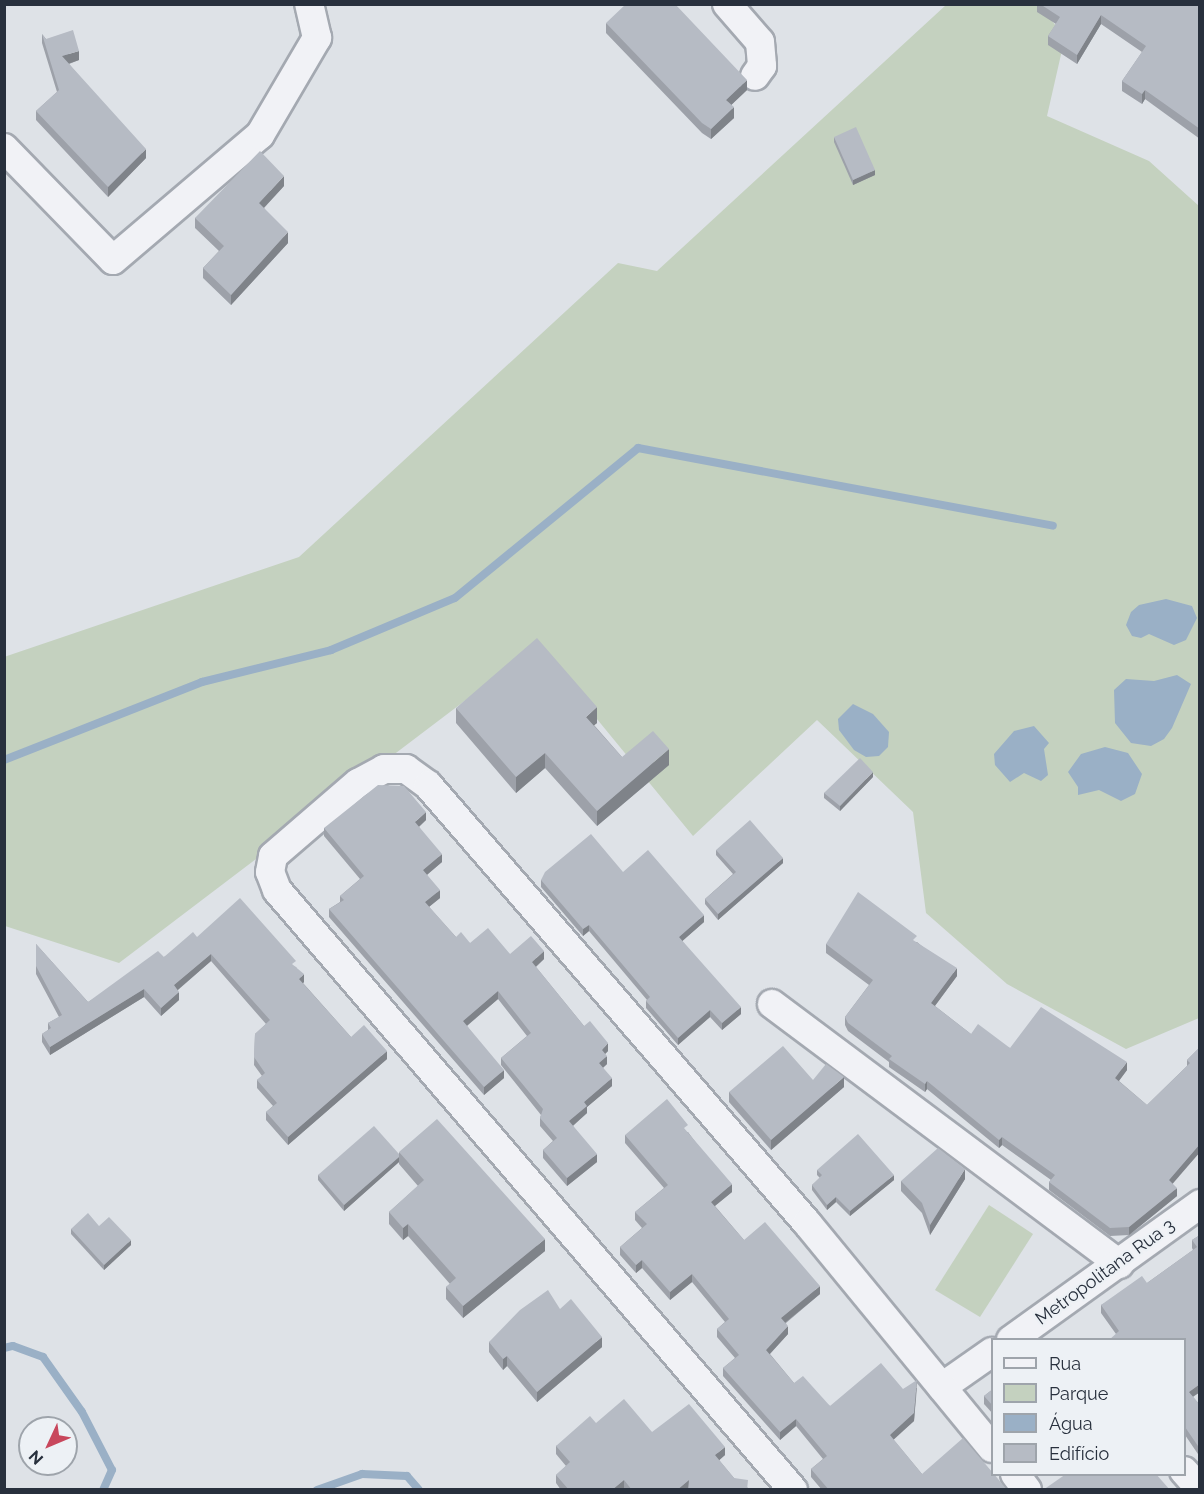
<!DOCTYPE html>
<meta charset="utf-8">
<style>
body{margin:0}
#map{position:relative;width:1204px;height:1494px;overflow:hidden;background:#dee2e7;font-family:Raleway,sans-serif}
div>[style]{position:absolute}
.green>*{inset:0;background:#c4d1bf}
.water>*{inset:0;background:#9ab0c6}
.stream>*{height:8px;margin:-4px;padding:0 4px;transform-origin:4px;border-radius:4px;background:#9ab0c6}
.roads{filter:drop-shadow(2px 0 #a4a9b1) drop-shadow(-2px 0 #a4a9b1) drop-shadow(0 2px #a4a9b1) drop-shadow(0 -2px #a4a9b1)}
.minor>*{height:28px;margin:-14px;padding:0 14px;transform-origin:14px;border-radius:14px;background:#f1f2f6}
.wall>*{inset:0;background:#9da1a9}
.shaded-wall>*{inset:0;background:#7f8389}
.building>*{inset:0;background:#b6bbc4}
span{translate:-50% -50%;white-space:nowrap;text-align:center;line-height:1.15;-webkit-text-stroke:4.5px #edf1f5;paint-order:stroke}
.street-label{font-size:18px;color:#28303d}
.frame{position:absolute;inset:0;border:6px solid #28303d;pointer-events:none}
.legend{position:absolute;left:991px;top:1338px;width:195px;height:138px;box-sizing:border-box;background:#edf1f5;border:2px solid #9ea4ab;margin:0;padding:8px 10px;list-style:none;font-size:18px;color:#28303d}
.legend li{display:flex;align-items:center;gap:12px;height:30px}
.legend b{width:30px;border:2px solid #9ea4ab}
.north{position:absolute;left:18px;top:1416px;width:60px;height:60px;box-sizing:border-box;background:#edf1f5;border:2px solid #9ea4ab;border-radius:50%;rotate:226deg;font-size:16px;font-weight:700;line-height:24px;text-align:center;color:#28303d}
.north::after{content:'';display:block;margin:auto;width:21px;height:27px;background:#c8475c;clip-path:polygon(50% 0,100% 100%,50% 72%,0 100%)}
</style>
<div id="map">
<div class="green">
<div style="clip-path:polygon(946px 5px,1039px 5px,1065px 37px,1047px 116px,1149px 161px,1199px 206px,1199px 1018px,1126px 1049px,1007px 984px,926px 913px,913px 812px,817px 720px,693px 836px,537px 646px,119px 963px,5px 926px,4px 657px,299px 557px,618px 263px,657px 271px)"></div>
<div style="clip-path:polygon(989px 1205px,1033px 1234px,980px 1317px,935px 1290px)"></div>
</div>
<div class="water">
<div style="clip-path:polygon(1166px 599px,1192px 606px,1197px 618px,1186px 640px,1174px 645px,1149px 634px,1141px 638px,1132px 636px,1126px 625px,1131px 612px,1139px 605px)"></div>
<div style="clip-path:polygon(1177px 675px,1191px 684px,1172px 728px,1164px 739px,1151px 746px,1131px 743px,1115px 723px,1114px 690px,1126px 679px,1154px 681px)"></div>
<div style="clip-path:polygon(853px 704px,873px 714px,889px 732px,888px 747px,879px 756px,866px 757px,854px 750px,839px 730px,838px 719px)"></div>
<div style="clip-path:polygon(1034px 726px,1049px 743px,1044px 749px,1048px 775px,1041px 781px,1024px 773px,1010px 782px,995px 765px,994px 754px,1014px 731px)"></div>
<div style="clip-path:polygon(1105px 747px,1128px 753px,1142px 774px,1135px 794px,1121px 801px,1099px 790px,1078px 795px,1078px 787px,1068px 772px,1081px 754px)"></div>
</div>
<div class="stream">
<div style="left:4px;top:760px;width:213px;rotate:-21.5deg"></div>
<div style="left:202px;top:682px;width:133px;rotate:-13.9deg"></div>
<div style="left:331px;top:650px;width:134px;rotate:-22.8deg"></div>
<div style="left:455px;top:598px;width:237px;rotate:-39.3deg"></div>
<div style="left:638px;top:448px;width:422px;rotate:10.6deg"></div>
<div style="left:4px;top:1348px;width:9px;rotate:-13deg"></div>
<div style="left:13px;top:1346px;width:32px;rotate:20deg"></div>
<div style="left:43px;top:1357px;width:67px;rotate:54.7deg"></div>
<div style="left:82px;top:1412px;width:65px;rotate:62.7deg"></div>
<div style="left:112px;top:1470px;width:22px;rotate:114deg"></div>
<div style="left:317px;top:1490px;width:48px;rotate:-19.6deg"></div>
<div style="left:362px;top:1474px;width:45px;rotate:2.5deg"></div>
<div style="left:407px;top:1476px;width:18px;rotate:49deg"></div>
</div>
<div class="roads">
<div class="minor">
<div style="left:727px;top:4px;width:50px;rotate:49deg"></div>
<div style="left:760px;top:42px;width:24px;rotate:85deg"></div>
<div style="left:762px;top:66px;width:12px;rotate:125deg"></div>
<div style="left:4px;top:148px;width:156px;rotate:45.8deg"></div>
<div style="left:113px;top:260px;width:193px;rotate:-40.4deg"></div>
<div style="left:260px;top:135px;width:113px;rotate:-59.6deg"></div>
<div style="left:317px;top:38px;width:35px;rotate:-103deg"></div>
<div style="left:772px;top:1004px;width:434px;rotate:36.8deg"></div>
<div style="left:1011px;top:1340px;width:233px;rotate:-35.7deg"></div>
<div style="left:942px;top:1387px;width:61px;rotate:-35deg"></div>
<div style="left:1184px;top:1471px;width:24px;rotate:48deg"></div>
<div style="left:1015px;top:1474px;width:20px;rotate:53deg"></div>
<div style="left:793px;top:1490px;width:791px;rotate:-130.7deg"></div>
<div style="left:277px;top:890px;width:19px;rotate:-111deg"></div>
<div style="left:270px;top:872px;width:16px;rotate:-79deg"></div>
<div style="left:273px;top:856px;width:112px;rotate:-40.7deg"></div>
<div style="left:358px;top:783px;width:30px;rotate:-28deg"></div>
<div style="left:384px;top:769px;width:22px"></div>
<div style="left:406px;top:769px;width:27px;rotate:36deg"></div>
<div style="left:428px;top:785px;width:579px;rotate:49.13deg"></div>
<div style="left:807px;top:1223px;width:291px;rotate:50.6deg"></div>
</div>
</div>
<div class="wall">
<div style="clip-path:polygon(1037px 4px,1200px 4px,1200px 139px,1145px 99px,1142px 104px,1122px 91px,1122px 81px,1142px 52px,1101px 24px,1077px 64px,1048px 45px,1048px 36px,1056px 24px,1037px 12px)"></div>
<div style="clip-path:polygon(606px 23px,747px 90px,731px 105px,734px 118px,711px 139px,702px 133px,606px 33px)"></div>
<div style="clip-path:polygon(42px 34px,46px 39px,79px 60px,69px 64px,146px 158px,108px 197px,36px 120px,36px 111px,57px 92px,42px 43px)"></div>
<div style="clip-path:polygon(834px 137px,875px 175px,853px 185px,834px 142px)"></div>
<div style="clip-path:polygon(284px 186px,264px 208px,288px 243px,231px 305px,203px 278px,203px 268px,219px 251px,195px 228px,195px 218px)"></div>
<div style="clip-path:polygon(456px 708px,597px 723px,594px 725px,622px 757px,669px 765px,597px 826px,545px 768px,516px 793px,456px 723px)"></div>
<div style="clip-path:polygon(873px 777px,840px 811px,824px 798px,824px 793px)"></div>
<div style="clip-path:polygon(426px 820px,419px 827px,442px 862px,427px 875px,440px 898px,429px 907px,456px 937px,470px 943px,510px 954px,544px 959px,536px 967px,584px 1026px,608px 1051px,605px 1054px,607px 1064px,603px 1068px,612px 1086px,587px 1107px,587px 1113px,573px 1126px,597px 1162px,567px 1186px,543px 1158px,543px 1150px,553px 1141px,540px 1126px,540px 1118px,541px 1115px,501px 1065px,501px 1058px,527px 1036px,498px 999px,467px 1026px,504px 1078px,484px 1095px,329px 917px,329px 909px,340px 902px,340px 896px,360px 879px,324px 836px,324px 828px)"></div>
<div style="clip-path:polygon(716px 850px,783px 863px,718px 920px,705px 904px,705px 899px,733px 874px,716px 855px)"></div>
<div style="clip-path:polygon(623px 872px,704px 922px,682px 941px,741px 1014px,722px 1030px,710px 1017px,678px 1045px,646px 1008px,646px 1001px,647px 1000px,589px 931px,583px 936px,541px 887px,541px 880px)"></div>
<div style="clip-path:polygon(197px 937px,296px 967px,304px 982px,303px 983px,351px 1037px,387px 1059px,288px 1145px,266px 1120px,266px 1112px,273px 1106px,257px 1088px,257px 1080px,262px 1076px,254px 1065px,255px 1034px,266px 1024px,211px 961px,178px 990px,179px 1000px,161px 1016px,144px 997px,50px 1055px,42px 1042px,42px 1034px,48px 1030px,48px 1023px,59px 1017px,36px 974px,36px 944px,88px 1002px,164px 957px)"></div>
<div style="clip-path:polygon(917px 942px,957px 976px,935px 1006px,971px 1034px,1010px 1048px,1127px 1070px,1119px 1081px,1147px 1105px,1187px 1066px,1187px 1060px,1200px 1047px,1200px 1152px,1172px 1183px,1177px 1196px,1129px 1235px,1110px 1236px,1049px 1190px,1049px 1182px,1051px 1180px,1002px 1145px,999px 1148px,927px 1089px,925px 1092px,889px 1067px,889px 1062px,848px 1031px,845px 1025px,845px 1017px,869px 985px,826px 953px,826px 944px)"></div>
<div style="clip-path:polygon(844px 1087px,771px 1150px,729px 1102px,729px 1092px)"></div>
<div style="clip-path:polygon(688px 1132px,732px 1192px,715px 1206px,744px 1240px,820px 1294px,786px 1323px,788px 1334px,770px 1354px,794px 1383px,830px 1406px,903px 1389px,917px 1388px,914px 1421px,893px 1439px,922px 1474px,1007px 1490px,822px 1490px,811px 1477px,811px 1469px,823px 1459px,796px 1426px,780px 1440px,723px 1376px,723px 1368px,735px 1358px,717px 1337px,717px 1329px,725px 1322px,692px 1282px,670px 1300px,642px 1268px,636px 1273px,620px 1255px,620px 1247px,642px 1228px,635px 1220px,635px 1212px,664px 1188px,625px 1143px,625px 1135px)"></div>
<div style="clip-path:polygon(399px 1152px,545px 1251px,463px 1318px,446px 1299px,446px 1287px,450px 1284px,408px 1236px,403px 1240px,389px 1224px,389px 1212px,418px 1186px,399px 1164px,399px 1162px,344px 1211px,318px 1180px,318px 1175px,399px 1154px)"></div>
<div style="clip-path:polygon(817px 1170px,894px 1180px,850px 1216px,836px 1202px,827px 1210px,812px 1190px,812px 1185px,820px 1178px,817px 1175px)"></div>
<div style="clip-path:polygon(965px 1179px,930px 1235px,922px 1213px,901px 1191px,901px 1181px)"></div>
<div style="clip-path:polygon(99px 1226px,131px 1245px,104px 1270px,71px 1234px,71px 1229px)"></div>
<div style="clip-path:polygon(1200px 1235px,1200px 1392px,1193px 1397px,1200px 1405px,1200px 1457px,1185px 1435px,1185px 1340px,1116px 1334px,1101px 1313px,1101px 1305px,1147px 1283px,1193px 1250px,1192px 1248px,1192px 1240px)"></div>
<div style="clip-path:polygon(560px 1309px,602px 1347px,537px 1402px,507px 1366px,503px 1370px,489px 1352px,489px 1342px)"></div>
<div style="clip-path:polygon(993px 1389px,993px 1414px,984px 1404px,984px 1396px)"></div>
<div style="clip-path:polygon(596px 1423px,652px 1432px,725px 1455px,719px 1460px,734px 1478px,748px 1488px,687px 1490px,625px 1490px,624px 1488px,622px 1490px,561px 1490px,556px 1483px,556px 1475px,566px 1466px,556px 1454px,556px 1446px)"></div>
</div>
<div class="shaded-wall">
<div style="clip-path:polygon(1101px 15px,1101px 24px,1077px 64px,1077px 55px)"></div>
<div style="clip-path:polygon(79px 51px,79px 60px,62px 66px,62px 56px)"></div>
<div style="clip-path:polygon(747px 80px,747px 90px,726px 110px,726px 100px)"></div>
<div style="clip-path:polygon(1145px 90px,1145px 99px,1142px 104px,1142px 94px)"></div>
<div style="clip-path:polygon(734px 107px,734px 118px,711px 139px,711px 129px)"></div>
<div style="clip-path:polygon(146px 149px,146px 158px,108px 197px,108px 187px)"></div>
<div style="clip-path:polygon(875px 170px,875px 175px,853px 185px,853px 180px)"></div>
<div style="clip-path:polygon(284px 176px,284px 186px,259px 213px,259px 203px)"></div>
<div style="clip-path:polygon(288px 232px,288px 243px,231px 305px,231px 295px)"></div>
<div style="clip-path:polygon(597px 707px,597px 723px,586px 732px,586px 717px)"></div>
<div style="clip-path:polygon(669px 749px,669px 765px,597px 826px,597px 811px)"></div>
<div style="clip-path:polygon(545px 753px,545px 768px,516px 793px,516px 777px)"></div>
<div style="clip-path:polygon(873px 772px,873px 777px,840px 811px,840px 806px)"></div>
<div style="clip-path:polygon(426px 812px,426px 820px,415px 830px,415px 822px)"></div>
<div style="clip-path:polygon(442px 854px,442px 862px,423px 878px,423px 870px)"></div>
<div style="clip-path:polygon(783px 858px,783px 863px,718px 920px,718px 914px)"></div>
<div style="clip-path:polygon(440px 890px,440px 898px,425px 910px,425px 902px)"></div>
<div style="clip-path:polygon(704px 915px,704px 922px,679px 944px,679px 937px)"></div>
<div style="clip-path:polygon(589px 925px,589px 931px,583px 936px,583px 929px)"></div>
<div style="clip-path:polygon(544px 951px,544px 959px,532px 970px,532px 962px)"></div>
<div style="clip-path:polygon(211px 954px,211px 961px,174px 993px,174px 985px)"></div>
<div style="clip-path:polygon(957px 968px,957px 976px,931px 1011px,931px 1003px)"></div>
<div style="clip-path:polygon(304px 974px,304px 982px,299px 987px,299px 979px)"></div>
<div style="clip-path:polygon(144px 989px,144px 997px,50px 1055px,50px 1047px)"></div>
<div style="clip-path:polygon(498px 991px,498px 999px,463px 1029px,463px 1021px)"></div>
<div style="clip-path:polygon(179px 992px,179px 1000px,161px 1016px,161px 1008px)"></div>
<div style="clip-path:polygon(741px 1007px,741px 1014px,722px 1030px,722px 1023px)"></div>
<div style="clip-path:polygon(710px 1010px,710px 1017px,678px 1045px,678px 1038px)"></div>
<div style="clip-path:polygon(608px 1043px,608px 1051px,602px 1057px,602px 1050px)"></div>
<div style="clip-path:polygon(387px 1051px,387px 1059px,288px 1145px,288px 1137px)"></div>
<div style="clip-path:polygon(607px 1056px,607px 1064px,599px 1071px,599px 1063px)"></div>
<div style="clip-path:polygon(1127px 1062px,1127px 1070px,1115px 1086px,1115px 1078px)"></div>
<div style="clip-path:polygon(504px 1070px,504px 1078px,484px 1095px,484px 1087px)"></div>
<div style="clip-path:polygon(844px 1077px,844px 1087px,771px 1150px,771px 1140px)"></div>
<div style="clip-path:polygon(612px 1078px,612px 1086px,587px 1107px,587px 1113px,569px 1129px,569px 1121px,584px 1102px)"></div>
<div style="clip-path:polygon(927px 1081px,927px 1089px,925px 1092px,925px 1084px)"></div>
<div style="clip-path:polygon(1002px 1137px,1002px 1145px,999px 1148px,999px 1140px)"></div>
<div style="clip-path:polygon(1200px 1144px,1200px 1152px,1169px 1188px,1169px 1180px)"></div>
<div style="clip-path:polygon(597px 1154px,597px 1162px,567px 1186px,567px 1178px)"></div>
<div style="clip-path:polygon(399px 1157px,399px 1162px,344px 1211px,344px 1205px)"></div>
<div style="clip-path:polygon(965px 1169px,965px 1179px,930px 1235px,930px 1225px)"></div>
<div style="clip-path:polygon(894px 1175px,894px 1180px,850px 1216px,850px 1211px)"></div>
<div style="clip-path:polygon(732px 1184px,732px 1192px,711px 1209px,711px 1202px)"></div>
<div style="clip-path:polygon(1177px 1188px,1177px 1196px,1129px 1235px,1129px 1227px)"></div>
<div style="clip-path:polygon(836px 1197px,836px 1202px,827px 1210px,827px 1205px)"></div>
<div style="clip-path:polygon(408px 1224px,408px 1236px,403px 1240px,403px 1228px)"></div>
<div style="clip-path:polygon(545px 1239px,545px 1251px,463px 1318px,463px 1306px)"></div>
<div style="clip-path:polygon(131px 1240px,131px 1245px,104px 1270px,104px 1265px)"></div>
<div style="clip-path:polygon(642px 1260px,642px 1268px,636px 1273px,636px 1265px)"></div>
<div style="clip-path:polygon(692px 1274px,692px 1282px,670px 1300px,670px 1292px)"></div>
<div style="clip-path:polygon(820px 1286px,820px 1294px,781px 1326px,781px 1318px)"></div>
<div style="clip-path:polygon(788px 1326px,788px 1334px,766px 1358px,766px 1350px)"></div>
<div style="clip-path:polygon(602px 1337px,602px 1347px,537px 1402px,537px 1392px)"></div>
<div style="clip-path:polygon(507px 1356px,507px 1366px,503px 1370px,503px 1359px)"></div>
<div style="clip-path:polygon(917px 1380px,914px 1421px,890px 1443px,890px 1435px)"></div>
<div style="clip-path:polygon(1200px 1384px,1200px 1392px,1189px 1399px,1189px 1392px)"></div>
<div style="clip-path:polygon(796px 1419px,796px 1426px,780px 1440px,780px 1432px)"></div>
<div style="clip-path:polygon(725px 1447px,725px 1455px,715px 1464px,715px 1455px)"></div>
<div style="clip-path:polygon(624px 1480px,624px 1488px,622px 1490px,612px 1490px)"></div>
<div style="clip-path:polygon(689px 1480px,689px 1488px,687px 1490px,677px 1490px)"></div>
</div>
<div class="building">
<div style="clip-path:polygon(626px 4px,675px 4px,747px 80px,726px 100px,734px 107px,711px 129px,702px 123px,606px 23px)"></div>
<div style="clip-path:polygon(1040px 4px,1200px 4px,1200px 129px,1145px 90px,1142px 94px,1122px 81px,1146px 46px,1101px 15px,1077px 55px,1048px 36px,1060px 17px)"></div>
<div style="clip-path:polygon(73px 30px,79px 51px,62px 56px,146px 149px,108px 187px,36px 111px,59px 90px,42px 34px,46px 39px)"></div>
<div style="clip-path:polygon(856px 127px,875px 170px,853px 180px,834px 137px)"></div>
<div style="clip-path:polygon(260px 151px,284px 176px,259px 203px,288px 232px,231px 295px,203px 268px,224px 246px,195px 218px)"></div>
<div style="clip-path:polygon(537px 638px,597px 707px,586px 717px,622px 757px,653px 731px,669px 749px,597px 811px,545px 753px,516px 777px,456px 708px)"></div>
<div style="clip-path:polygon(860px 758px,873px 772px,840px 806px,824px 793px)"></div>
<div style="clip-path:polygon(378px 785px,404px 786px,426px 812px,415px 822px,442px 854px,423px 870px,440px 890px,425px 902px,456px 937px,461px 932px,470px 943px,488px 928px,510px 954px,531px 936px,544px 951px,532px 962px,584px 1026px,590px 1021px,608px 1043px,602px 1050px,607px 1056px,599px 1063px,612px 1078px,584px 1102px,587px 1106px,569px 1121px,597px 1154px,567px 1178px,543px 1150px,557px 1138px,540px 1118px,543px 1109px,501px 1058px,531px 1033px,498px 991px,463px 1021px,504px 1070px,484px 1087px,329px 909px,344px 900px,340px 896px,364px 876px,324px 828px)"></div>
<div style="clip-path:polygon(750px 820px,783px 858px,718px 914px,705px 899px,736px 872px,716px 850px)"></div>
<div style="clip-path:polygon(591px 834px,623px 872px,648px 850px,704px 915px,679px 937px,741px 1007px,722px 1023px,710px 1010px,678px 1038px,646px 1001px,650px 997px,589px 925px,583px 929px,541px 880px,545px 872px)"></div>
<div style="clip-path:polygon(858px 892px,917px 936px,913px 940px,957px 968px,931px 1003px,971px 1034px,978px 1024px,1010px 1048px,1041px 1007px,1127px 1062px,1115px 1078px,1147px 1105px,1190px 1063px,1187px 1060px,1200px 1047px,1200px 1144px,1169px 1180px,1177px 1188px,1129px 1227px,1110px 1228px,1049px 1182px,1055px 1175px,1002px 1137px,999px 1140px,927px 1081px,925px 1084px,889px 1059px,892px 1056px,848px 1023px,845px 1017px,873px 980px,826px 944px)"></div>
<div style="clip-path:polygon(240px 898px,296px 961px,292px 964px,304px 974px,299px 979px,351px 1037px,364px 1025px,387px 1051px,288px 1137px,266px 1112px,277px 1103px,257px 1080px,265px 1073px,254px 1057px,255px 1034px,270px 1020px,211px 954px,174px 985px,179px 992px,161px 1008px,144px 989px,50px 1047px,42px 1034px,51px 1028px,48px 1023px,62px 1015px,36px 966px,36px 944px,88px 1002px,158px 951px,164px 957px,193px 932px,197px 937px)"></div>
<div style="clip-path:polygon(783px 1046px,813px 1080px,826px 1064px,844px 1077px,771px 1140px,729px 1092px)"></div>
<div style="clip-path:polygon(667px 1099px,688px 1125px,684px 1128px,732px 1184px,711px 1202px,744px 1240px,765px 1222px,820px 1286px,781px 1318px,788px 1326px,766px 1350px,794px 1383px,803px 1376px,830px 1406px,881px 1363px,903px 1389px,917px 1380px,914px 1413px,890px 1435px,922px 1474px,963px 1438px,993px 1473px,993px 1474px,994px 1474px,1007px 1490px,829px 1490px,811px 1469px,827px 1456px,796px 1419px,780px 1432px,723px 1368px,739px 1355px,717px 1329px,729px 1319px,692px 1274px,670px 1292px,642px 1260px,636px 1265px,620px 1247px,647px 1224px,635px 1212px,668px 1185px,625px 1135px)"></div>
<div style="clip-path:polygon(437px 1119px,545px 1239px,463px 1306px,446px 1287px,456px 1278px,408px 1224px,403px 1228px,389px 1212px,424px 1180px,399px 1152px)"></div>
<div style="clip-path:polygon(374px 1126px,399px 1154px,399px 1157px,344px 1205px,318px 1175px)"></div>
<div style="clip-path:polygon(858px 1134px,894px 1175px,850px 1211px,836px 1197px,827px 1205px,812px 1185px,822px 1175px,817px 1170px)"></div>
<div style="clip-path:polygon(938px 1148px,965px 1169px,930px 1225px,922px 1203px,901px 1181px)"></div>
<div style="clip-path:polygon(88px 1213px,99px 1226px,109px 1217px,131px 1240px,104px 1265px,71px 1229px)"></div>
<div style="clip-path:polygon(1200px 1235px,1200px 1384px,1189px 1392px,1200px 1405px,1200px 1449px,1185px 1427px,1185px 1340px,1109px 1340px,1119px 1331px,1101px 1305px,1142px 1276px,1147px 1283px,1197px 1247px,1192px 1240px)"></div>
<div style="clip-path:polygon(548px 1290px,560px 1309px,571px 1299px,602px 1337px,537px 1392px,507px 1356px,503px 1359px,489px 1342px,520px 1310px)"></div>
<div style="clip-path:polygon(993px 1389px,993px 1406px,984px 1396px)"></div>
<div style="clip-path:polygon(624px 1399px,652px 1432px,689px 1404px,725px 1447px,715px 1455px,734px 1478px,748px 1480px,747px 1490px,688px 1490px,689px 1480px,677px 1490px,632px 1490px,624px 1480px,612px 1490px,569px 1490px,556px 1475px,570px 1462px,556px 1446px,590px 1416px,596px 1423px)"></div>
<div style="clip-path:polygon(1066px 1474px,1156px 1474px,1170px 1490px,1043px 1490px)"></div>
</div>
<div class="street-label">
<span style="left:1105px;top:1272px;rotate:-36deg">Metropolitana Rua 3</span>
</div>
<div class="frame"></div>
<ul class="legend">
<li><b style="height:8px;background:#f1f2f6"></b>Rua</li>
<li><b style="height:16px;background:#c4d1bf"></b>Parque</li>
<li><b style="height:16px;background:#9ab0c6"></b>Água</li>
<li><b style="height:16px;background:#b6bbc4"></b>Edifício</li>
</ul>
<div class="north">N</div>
</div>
